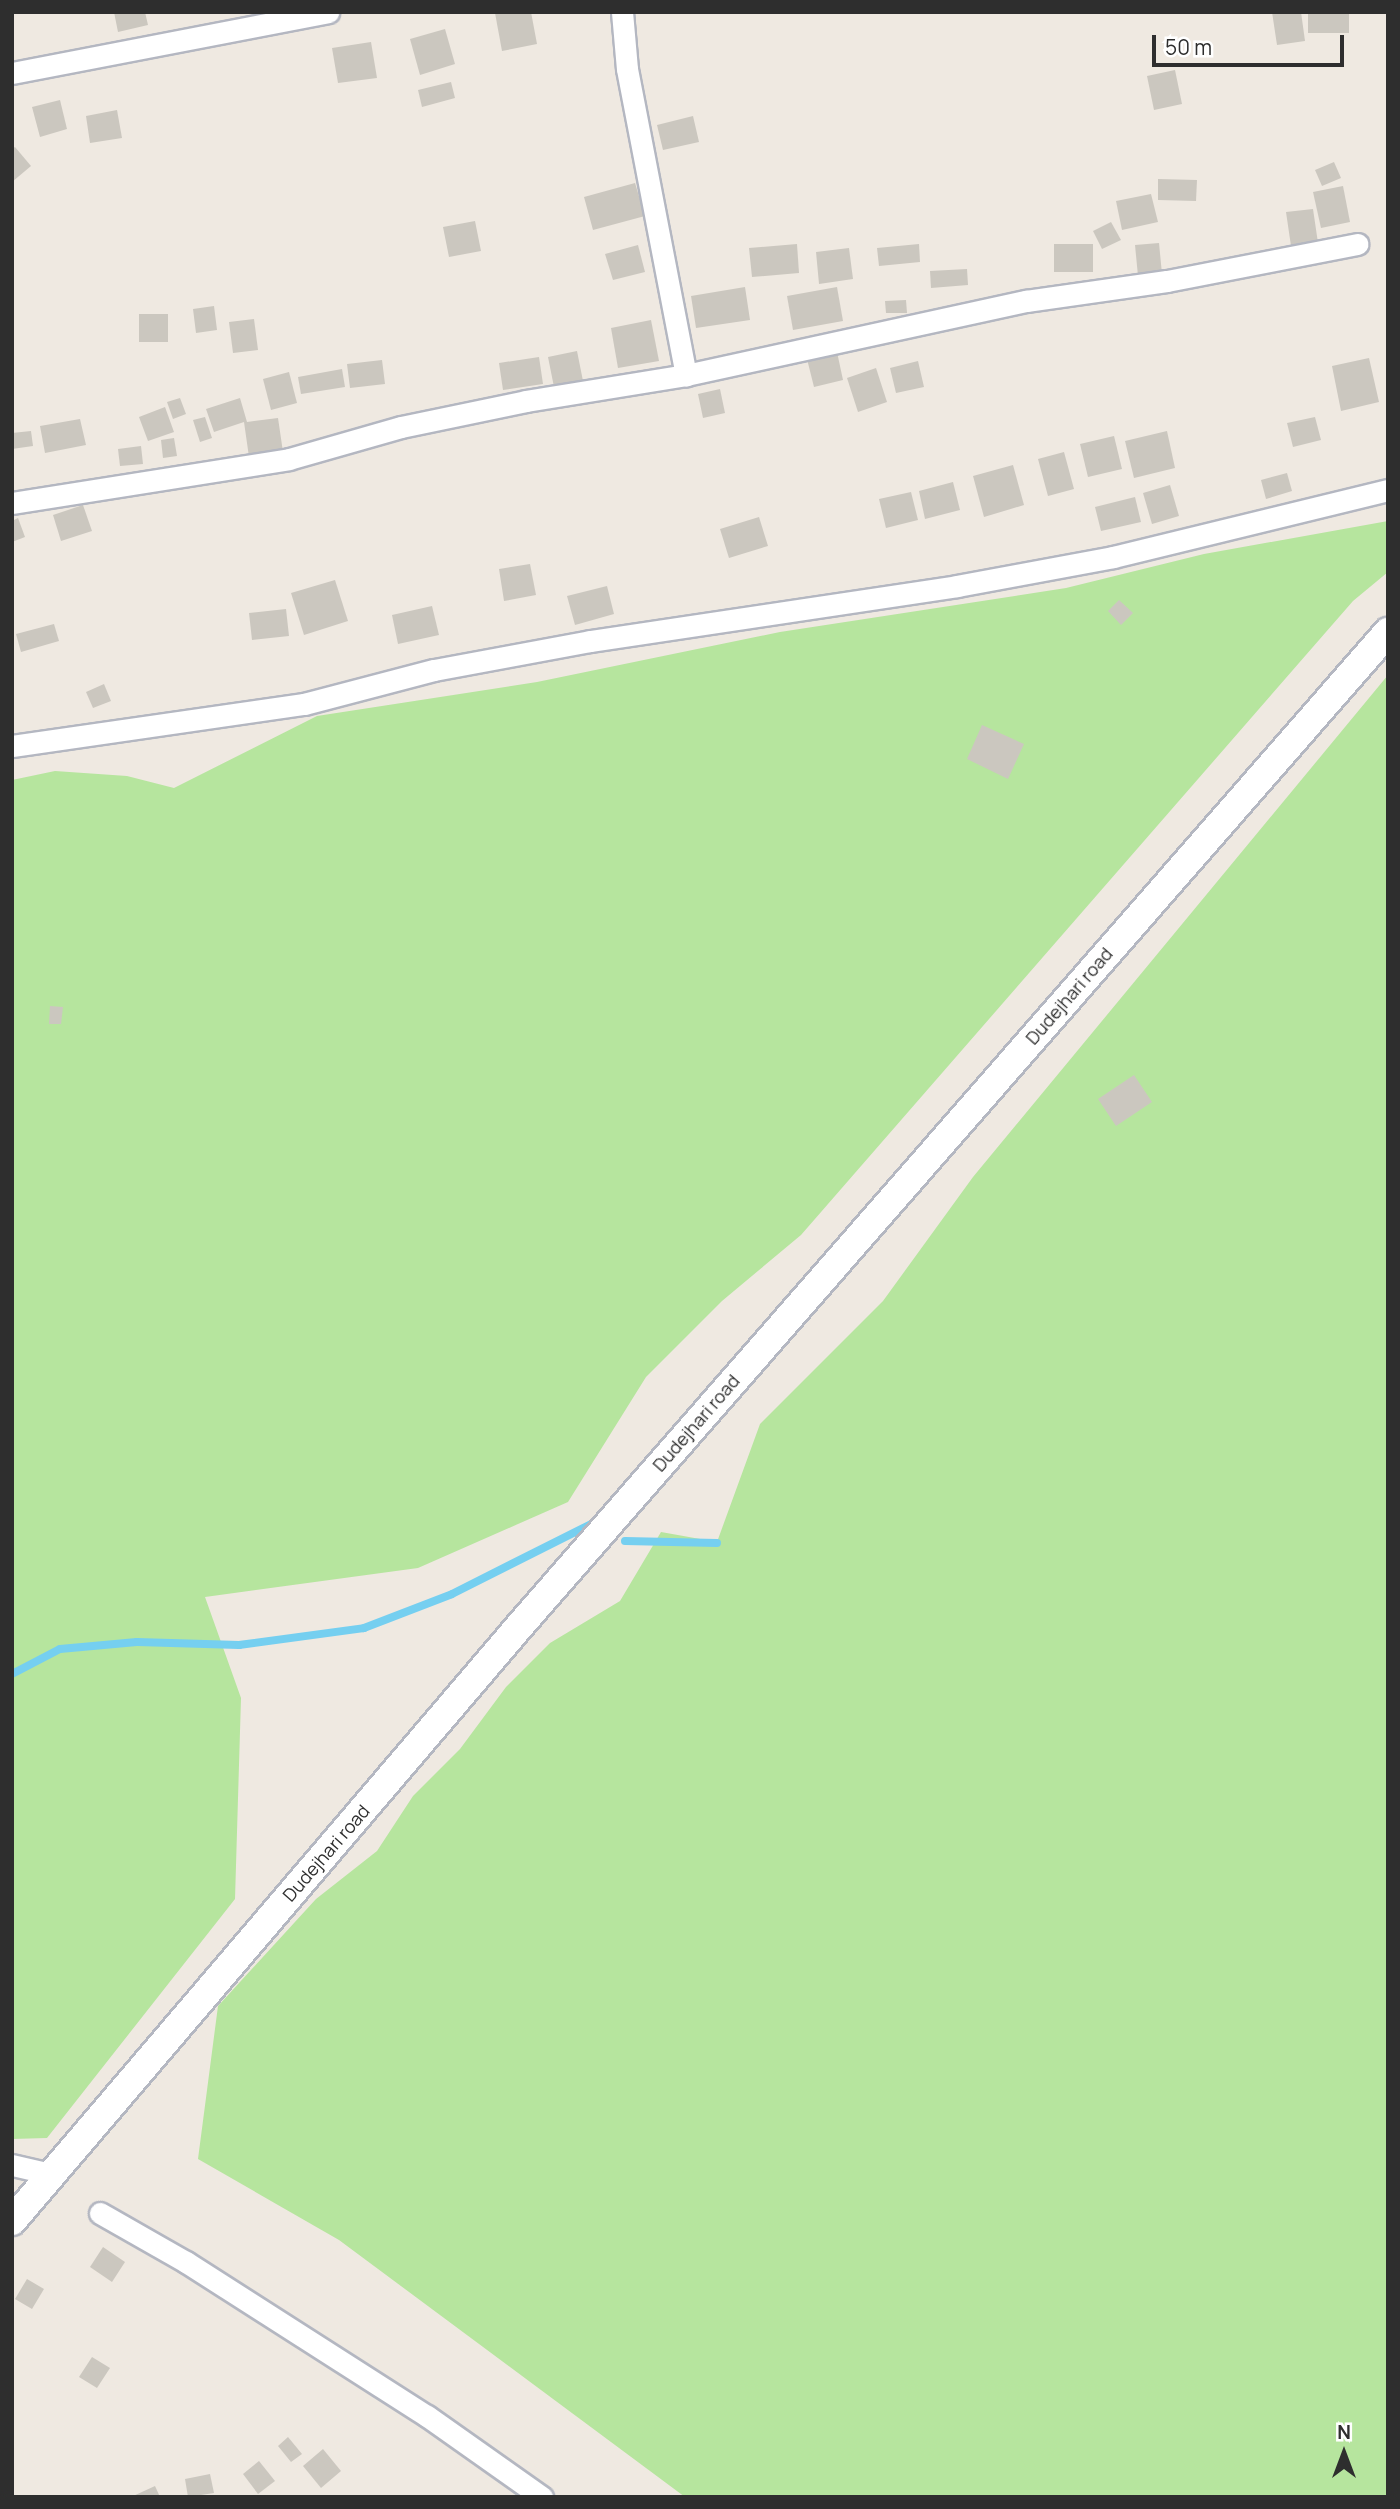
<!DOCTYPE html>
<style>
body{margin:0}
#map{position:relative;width:1400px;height:2509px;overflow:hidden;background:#efe9e1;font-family:Manrope,sans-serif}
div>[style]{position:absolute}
.green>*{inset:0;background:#b6e59e}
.stream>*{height:8px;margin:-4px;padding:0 4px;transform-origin:4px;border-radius:4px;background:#75cff0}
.building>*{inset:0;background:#cbc7bf}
.roads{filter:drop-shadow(2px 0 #b4b7c1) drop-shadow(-2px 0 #b4b7c1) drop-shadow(0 2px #b4b7c1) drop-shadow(0 -2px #b4b7c1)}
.minor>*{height:21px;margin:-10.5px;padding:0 10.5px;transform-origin:10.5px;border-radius:10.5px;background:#fff}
.tertiary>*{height:28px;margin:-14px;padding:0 14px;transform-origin:14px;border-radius:14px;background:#fff}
span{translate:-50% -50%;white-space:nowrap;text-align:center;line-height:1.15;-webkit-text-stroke:5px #fff;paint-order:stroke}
.street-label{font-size:18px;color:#2e2e2e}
.frame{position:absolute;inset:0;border:14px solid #2e2e2e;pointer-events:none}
.north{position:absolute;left:1309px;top:2418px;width:70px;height:70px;-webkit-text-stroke:5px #fff;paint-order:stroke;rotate:0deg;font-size:19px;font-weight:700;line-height:28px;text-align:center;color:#2e2e2e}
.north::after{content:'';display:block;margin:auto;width:24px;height:32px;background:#2e2e2e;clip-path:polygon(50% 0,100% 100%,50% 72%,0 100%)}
.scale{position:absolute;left:1152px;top:35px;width:192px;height:32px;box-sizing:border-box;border:4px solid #2e2e2e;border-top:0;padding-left:9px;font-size:21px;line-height:24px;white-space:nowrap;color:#2e2e2e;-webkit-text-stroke:5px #fff;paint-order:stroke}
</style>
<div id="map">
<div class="green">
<div style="clip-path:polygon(1388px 521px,1388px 572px,1353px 601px,801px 1235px,722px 1301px,646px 1377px,568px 1502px,418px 1568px,205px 1597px,241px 1698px,235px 1899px,47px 2138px,12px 2139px,12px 780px,55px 771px,127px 776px,174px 788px,317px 716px,537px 682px,780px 632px,1066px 588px,1204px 554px)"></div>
<div style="clip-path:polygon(1388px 675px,1388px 2497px,685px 2497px,339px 2240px,198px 2159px,218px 2006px,316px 1899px,377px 1851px,413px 1796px,460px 1749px,506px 1687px,550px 1643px,620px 1601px,661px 1532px,717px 1542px,760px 1424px,883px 1301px,973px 1177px)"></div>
</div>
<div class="stream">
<div style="left:625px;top:1541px;width:92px;rotate:1.2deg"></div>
<div style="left:12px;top:1674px;width:54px;rotate:-27.5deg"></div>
<div style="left:60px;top:1649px;width:77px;rotate:-5.2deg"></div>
<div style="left:137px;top:1642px;width:102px;rotate:1.7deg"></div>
<div style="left:239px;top:1645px;width:126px;rotate:-7.7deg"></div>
<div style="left:364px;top:1628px;width:94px;rotate:-21.1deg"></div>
<div style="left:452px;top:1594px;width:162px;rotate:-26.7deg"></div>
</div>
<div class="building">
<div style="clip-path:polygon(114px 12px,145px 12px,148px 25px,118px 32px)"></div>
<div style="clip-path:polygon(501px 12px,531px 12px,537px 44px,502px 51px,495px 13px)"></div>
<div style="clip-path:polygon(1272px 12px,1301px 12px,1305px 41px,1277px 45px)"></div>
<div style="clip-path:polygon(1308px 12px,1349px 12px,1349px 33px,1308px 33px)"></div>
<div style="clip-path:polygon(445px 29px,455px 64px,420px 75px,410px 39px)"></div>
<div style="clip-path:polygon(371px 42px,377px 78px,338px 83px,332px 48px)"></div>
<div style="clip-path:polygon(1175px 70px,1182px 104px,1154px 110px,1147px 76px)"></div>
<div style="clip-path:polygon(451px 82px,455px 98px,422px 107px,418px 90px)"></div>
<div style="clip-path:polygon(60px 100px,67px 129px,40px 137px,32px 107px)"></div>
<div style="clip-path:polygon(117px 110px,122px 138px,90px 143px,86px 116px)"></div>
<div style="clip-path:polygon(693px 116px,699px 142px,663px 150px,657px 125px)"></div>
<div style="clip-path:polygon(15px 147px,31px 166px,12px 182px,12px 149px)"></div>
<div style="clip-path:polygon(1334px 162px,1341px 178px,1322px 186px,1315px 170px)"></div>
<div style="clip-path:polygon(1158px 179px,1197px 180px,1196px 201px,1158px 200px)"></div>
<div style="clip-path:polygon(635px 183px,645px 216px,593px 230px,584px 197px)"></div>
<div style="clip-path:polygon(1343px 186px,1350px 222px,1321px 228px,1313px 192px)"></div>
<div style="clip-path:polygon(1151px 194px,1158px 222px,1122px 230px,1116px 201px)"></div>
<div style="clip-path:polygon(1313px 209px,1318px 243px,1291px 246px,1286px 212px)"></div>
<div style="clip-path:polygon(475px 221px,481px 251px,449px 257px,443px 227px)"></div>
<div style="clip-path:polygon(1111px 222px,1121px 240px,1102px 249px,1093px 231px)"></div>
<div style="clip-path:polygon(1159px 243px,1162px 274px,1138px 276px,1135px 245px)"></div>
<div style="clip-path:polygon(797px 244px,799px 273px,752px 277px,749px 248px)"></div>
<div style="clip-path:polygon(919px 244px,920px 262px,879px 266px,877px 248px)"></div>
<div style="clip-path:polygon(1054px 244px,1093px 244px,1093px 272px,1054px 272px)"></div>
<div style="clip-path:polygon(638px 245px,645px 272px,613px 280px,605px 254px)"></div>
<div style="clip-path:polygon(849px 248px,853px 279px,819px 284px,816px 252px)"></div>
<div style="clip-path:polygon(967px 269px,968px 285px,931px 288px,930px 271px)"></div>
<div style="clip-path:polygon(745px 287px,750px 320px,696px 328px,691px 296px)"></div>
<div style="clip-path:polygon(837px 287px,843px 321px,793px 330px,787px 296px)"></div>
<div style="clip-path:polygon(906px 300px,907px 313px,886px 313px,885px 301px)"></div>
<div style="clip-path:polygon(214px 306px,217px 330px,196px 333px,193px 309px)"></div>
<div style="clip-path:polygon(139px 314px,168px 314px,168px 342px,139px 342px)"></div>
<div style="clip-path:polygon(254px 319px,258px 350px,233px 353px,229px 322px)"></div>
<div style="clip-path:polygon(651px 320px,659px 361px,618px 368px,611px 328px)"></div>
<div style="clip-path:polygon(577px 351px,583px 381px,554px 387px,548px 357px)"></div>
<div style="clip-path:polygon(837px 352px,843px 380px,814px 387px,807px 359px)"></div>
<div style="clip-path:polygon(539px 357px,543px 384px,503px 390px,499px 363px)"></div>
<div style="clip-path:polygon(1369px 358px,1379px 402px,1341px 411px,1332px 366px)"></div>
<div style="clip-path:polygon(382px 360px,385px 384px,350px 388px,347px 364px)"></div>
<div style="clip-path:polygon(918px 361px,924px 387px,896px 393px,890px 368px)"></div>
<div style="clip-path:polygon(876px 368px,887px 402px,858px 412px,847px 378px)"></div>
<div style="clip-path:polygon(342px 369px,345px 387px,301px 394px,298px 377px)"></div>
<div style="clip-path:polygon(289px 372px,297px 403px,271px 410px,263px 379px)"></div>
<div style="clip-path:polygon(720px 389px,725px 413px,703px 418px,698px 394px)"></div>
<div style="clip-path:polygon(180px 398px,186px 414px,173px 419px,167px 402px)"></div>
<div style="clip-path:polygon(240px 398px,247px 422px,278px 418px,283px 452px,249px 457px,244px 422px,214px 432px,206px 409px)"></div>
<div style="clip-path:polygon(165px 407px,174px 432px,148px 441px,139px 417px)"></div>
<div style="clip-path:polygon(205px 417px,212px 438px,200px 442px,193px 420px)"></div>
<div style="clip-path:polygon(1315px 417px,1321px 440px,1293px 447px,1287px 423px)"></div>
<div style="clip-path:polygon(80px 419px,86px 445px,45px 453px,40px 426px)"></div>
<div style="clip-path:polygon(31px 431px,33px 446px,12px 449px,12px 433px)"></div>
<div style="clip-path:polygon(1167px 431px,1175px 468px,1134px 478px,1125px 441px)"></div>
<div style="clip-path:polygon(1114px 436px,1122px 469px,1088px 477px,1080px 444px)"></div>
<div style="clip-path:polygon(174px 438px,177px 456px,163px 458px,161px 440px)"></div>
<div style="clip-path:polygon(141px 446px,143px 464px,120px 466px,118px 449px)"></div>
<div style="clip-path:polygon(1064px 452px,1074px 489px,1048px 496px,1038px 459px)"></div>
<div style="clip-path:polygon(1013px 465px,1024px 505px,984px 517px,973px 476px)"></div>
<div style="clip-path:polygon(1287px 473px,1292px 491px,1266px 499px,1261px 480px)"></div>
<div style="clip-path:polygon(953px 482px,960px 510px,925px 519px,919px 491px)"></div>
<div style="clip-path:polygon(1170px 485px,1179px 516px,1152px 524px,1143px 493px)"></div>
<div style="clip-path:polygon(911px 492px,918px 520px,886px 528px,879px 499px)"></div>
<div style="clip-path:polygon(1135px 497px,1141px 522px,1101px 531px,1095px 507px)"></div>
<div style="clip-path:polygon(83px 505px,92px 531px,61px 541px,53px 515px)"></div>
<div style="clip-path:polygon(759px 517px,768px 546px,729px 558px,720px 529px)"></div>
<div style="clip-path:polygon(18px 518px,25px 537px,12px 542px,12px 521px)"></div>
<div style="clip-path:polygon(530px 564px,536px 595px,504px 601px,499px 569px)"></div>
<div style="clip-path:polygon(335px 580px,348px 621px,304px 635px,291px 593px)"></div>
<div style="clip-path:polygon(607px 586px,614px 614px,575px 625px,567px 596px)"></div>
<div style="clip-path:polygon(1119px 600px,1133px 613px,1121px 625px,1108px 611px)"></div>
<div style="clip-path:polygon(432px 606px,439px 635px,398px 644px,392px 615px)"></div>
<div style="clip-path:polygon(286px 609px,289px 636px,252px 640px,249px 613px)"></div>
<div style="clip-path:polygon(54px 624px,59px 641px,21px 652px,16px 634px)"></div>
<div style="clip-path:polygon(104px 684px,111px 701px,93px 708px,86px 692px)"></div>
<div style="clip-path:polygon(982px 725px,1024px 744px,1008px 779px,967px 759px)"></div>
<div style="clip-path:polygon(50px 1006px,63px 1007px,61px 1024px,49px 1024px)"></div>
<div style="clip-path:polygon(1134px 1075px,1152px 1102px,1116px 1126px,1098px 1099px)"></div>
<div style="clip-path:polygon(103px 2247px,125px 2262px,112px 2282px,90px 2267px)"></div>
<div style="clip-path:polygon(27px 2279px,44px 2289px,32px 2309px,15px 2299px)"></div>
<div style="clip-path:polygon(92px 2357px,110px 2368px,97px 2388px,79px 2377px)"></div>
<div style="clip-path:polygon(288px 2437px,302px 2454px,291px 2462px,278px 2446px)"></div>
<div style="clip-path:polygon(323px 2449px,341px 2471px,321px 2488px,303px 2466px)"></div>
<div style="clip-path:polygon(259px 2461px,275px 2481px,258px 2494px,243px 2474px)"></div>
<div style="clip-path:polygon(210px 2474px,214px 2493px,188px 2497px,185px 2479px)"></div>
<div style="clip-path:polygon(155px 2486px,160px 2497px,131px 2497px)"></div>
</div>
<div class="roads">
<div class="minor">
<div style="left:622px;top:12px;width:57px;rotate:85deg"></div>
<div style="left:627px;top:69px;width:312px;rotate:79.1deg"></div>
<div style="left:12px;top:73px;width:322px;rotate:-10.9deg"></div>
<div style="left:12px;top:503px;width:280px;rotate:-9deg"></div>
<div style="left:289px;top:459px;width:116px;rotate:-15.9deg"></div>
<div style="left:401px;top:427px;width:128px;rotate:-11.7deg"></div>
<div style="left:526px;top:401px;width:162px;rotate:-9.2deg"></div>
<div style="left:686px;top:375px;width:348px;rotate:-12.3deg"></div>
<div style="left:1026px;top:301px;width:142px;rotate:-8.1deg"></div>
<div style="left:1167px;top:281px;width:194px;rotate:-11deg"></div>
<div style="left:12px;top:746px;width:295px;rotate:-8.2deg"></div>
<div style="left:304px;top:704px;width:134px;rotate:-14.7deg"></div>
<div style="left:434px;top:670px;width:159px;rotate:-10.5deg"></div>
<div style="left:590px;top:641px;width:371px;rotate:-8.5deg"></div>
<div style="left:957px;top:586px;width:159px;rotate:-10.5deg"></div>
<div style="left:1113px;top:557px;width:283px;rotate:-13.7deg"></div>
<div style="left:12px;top:2165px;width:39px;rotate:13deg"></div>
<div style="left:100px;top:2213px;width:99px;rotate:29.7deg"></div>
<div style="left:186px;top:2262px;width:286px;rotate:32.6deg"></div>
<div style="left:427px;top:2416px;width:141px;rotate:35.2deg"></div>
</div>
<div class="tertiary">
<div style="left:12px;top:2221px;width:778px;rotate:-49.53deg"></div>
<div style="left:517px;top:1629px;width:1324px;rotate:-48.86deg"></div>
</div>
</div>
<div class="street-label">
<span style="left:1069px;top:996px;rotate:-49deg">Dudejhari road</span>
<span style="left:696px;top:1423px;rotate:-49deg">Dudejhari road</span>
<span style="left:326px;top:1853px;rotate:-49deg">Dudejhari road</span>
</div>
<div class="frame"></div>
<div class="north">N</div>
<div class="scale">50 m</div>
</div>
